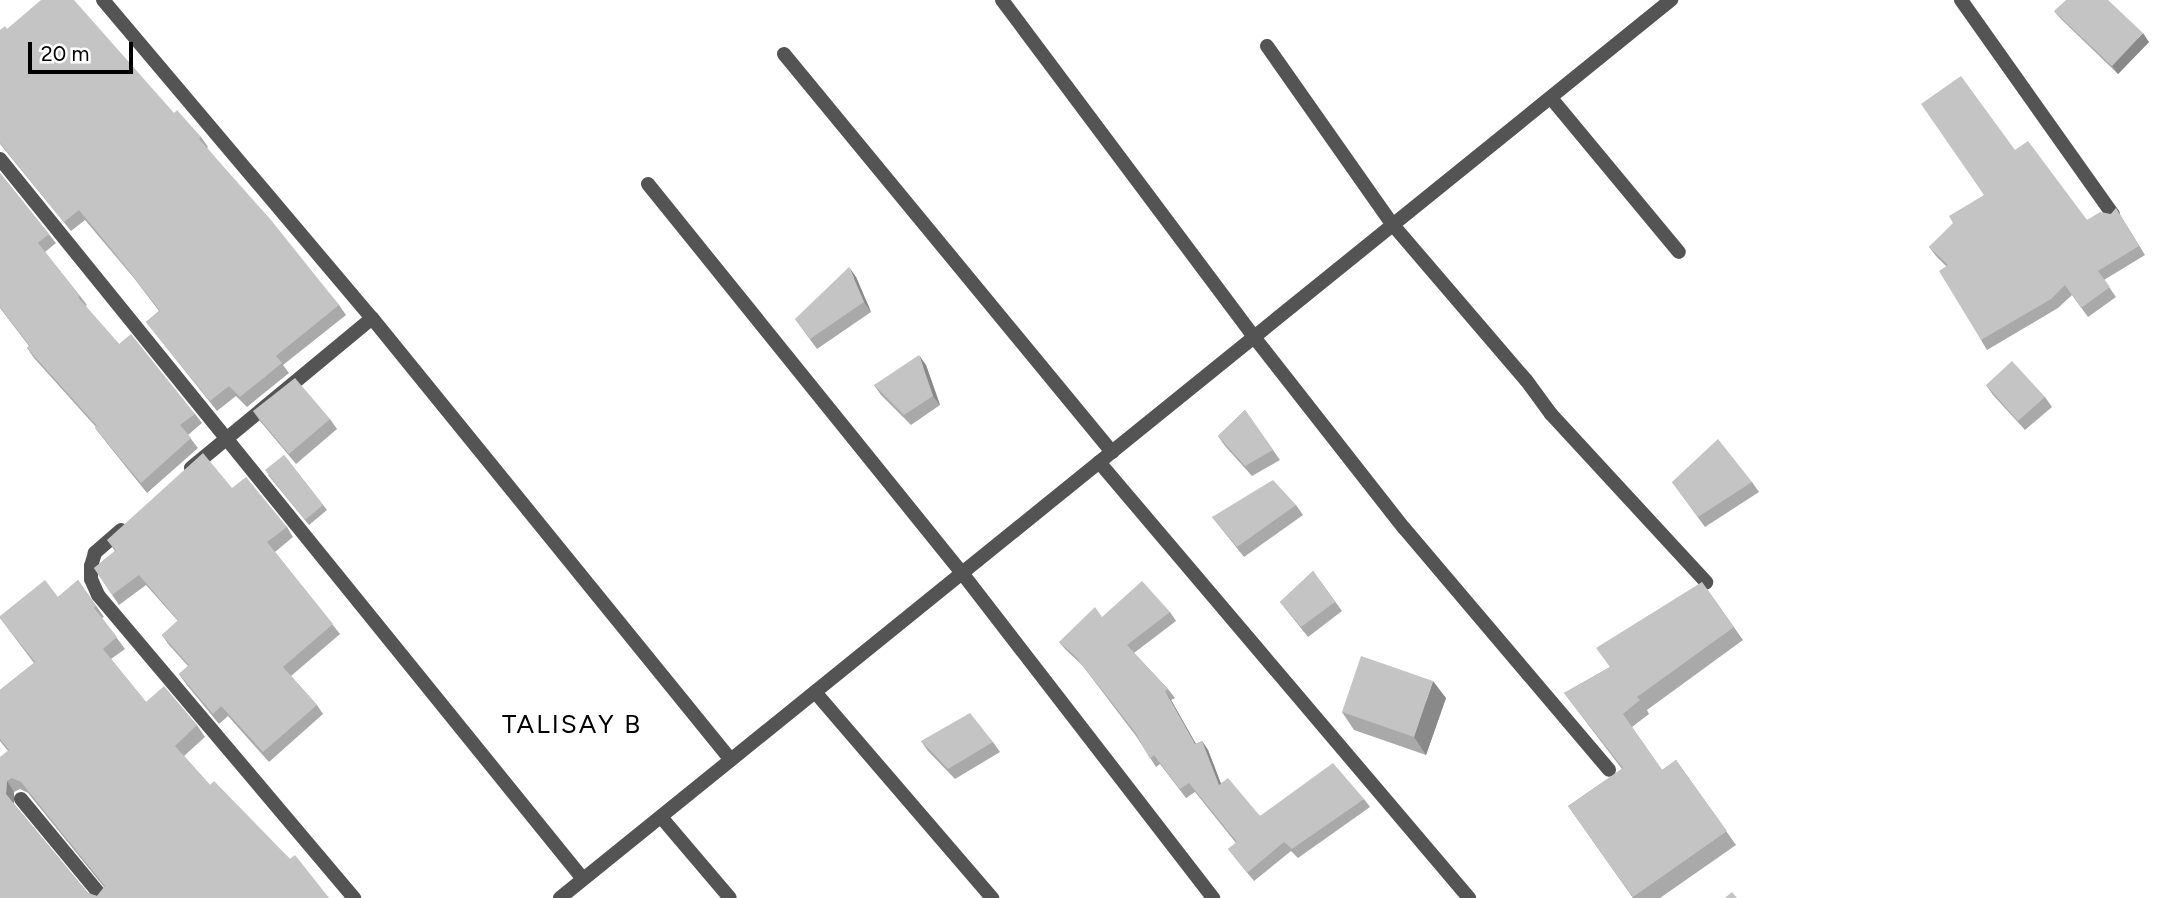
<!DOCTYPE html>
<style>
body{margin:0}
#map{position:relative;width:2166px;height:898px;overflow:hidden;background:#fff;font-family:Figtree,sans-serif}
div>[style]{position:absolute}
.street>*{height:14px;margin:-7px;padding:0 7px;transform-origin:7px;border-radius:7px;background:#545454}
.wall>*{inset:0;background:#a9a9a9}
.shaded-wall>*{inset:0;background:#898989}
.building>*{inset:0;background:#c4c4c4}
span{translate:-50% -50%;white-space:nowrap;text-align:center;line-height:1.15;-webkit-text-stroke:5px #fff;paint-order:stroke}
.neighbourhood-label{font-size:26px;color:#000;letter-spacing:2px}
.scale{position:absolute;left:28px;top:42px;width:105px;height:32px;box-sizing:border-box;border:4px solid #000;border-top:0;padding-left:9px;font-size:21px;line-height:24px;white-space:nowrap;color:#000;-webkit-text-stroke:5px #fff;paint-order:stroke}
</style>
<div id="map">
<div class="street">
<div style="left:103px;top:0;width:417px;rotate:49.8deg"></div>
<div style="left:372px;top:318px;width:569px;rotate:50.92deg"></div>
<div style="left:1002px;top:0;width:421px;rotate:53.2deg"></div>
<div style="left:1254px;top:337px;width:243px;rotate:51.9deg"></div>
<div style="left:1404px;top:528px;width:317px;rotate:49.7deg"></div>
<div style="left:1961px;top:0;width:263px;rotate:54.7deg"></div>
<div style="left:1267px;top:46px;width:219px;rotate:54.9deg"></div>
<div style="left:1393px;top:225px;width:204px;rotate:49.4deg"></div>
<div style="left:1526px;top:380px;width:42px;rotate:53.7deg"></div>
<div style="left:1551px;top:414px;width:229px;rotate:47.3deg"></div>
<div style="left:784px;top:54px;width:516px;rotate:50.51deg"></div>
<div style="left:1551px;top:98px;width:200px;rotate:50.3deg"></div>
<div style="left:0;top:159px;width:926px;rotate:51deg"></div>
<div style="left:648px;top:184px;width:500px;rotate:51.1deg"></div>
<div style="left:962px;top:573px;width:411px;rotate:52.3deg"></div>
<div style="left:1099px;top:462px;width:572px;rotate:49.68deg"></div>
<div style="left:191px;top:468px;width:235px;rotate:-39.6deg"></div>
<div style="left:121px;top:530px;width:35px;rotate:139deg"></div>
<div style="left:95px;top:553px;width:14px;rotate:107deg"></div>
<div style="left:91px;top:566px;width:13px;rotate:90deg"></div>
<div style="left:91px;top:579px;width:17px;rotate:66deg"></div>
<div style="left:98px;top:595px;width:397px;rotate:49.8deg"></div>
<div style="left:815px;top:692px;width:272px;rotate:49.3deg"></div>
<div style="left:21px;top:799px;width:129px;rotate:50.4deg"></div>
<div style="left:661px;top:817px;width:106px;rotate:49.6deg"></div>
<div style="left:560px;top:898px;width:1429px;rotate:-38.95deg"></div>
</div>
<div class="wall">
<div style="clip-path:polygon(2054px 11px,2149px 42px,2118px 74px,2061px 19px)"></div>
<div style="clip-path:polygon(7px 29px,174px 113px,201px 137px,208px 147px,207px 148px,339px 305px,346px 315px,283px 365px,289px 373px,247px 407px,236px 396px,217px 411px,146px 322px,159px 311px,134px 278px,85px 220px,71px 231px,0 144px,0 30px)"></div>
<div style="clip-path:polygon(2015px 150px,2087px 220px,2111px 214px,2116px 208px,2145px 255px,2104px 280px,2116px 297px,2088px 317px,2072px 295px,2058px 308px,1987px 350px,1981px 340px,1946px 266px,1936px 256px,1929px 247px,1984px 195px)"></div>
<div style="clip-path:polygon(0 173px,56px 243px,45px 252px,80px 296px,87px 305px,85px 306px,119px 344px,195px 414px,202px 423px,188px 435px,198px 448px,147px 493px,102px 437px,95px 428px,96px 427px,34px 358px,27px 348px,29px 346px,0 308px)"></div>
<div style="clip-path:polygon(856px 277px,871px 312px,817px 349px,795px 319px)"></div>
<div style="clip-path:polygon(926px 365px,940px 405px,911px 425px,881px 395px,874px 385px)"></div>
<div style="clip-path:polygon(1986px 385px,2045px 397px,2052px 407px,2025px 430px,1993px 395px)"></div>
<div style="clip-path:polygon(1245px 410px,1280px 460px,1252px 476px,1225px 446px,1218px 436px)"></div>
<div style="clip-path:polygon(253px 411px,330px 419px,337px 429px,296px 464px,260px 421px)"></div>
<div style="clip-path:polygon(284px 455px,327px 510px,309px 525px,268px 475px)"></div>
<div style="clip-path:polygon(1672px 482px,1752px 482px,1759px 492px,1705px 527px)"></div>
<div style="clip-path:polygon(232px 488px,287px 527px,293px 537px,275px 552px,340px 634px,291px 676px,317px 705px,323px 714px,269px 762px,228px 716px,219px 724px,186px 684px,179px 674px,188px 666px,169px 645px,162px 635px,178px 621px,146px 585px,119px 605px,94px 568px,115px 551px,107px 540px)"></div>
<div style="clip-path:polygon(1296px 505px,1303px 515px,1244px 557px,1212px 517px)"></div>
<div style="clip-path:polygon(1313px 571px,1342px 611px,1308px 637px,1280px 602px)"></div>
<div style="clip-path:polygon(evenodd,78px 580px,104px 617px,102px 618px,125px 649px,111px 659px,146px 702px,197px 725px,205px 737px,184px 756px,210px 785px,290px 859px,329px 898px,0 898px,8px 751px,0 741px,0 690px,34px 663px,0 618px,58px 597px,78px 580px,20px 789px,28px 793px,104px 887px,97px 896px,88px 893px,14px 804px,14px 792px,20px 789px)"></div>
<div style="clip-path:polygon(1702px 582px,1743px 640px,1647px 710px,1649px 714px,1632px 727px,1662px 770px,1676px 760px,1736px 845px,1660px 898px,1633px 898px,1568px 806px,1622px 769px,1564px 693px,1610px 667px)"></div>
<div style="clip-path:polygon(1170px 612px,1176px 621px,1134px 653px,1168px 689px,1175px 698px,1171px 700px,1196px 744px,1202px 741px,1208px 750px,1221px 784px,1260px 816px,1364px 799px,1370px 807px,1298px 858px,1291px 851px,1254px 881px,1228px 849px,1236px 843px,1195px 792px,1186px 798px,1160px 764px,1156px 767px,1136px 736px,1082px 665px,1066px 650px,1059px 642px)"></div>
<div style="clip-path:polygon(1446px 698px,1426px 755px,1354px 730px,1342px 712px)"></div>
<div style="clip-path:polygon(921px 741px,993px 742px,1000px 752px,955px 779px,928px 751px)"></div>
</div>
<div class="shaded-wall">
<div style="clip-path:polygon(2143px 33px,2149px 42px,2118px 74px,2112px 66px)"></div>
<div style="clip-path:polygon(849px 267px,856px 277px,871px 312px,864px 302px)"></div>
<div style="clip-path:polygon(919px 355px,926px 365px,940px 405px,933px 396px)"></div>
<div style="clip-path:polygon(1433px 681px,1446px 698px,1426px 755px,1414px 737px)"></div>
<div style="clip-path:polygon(1165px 691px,1171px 700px,1201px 753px,1195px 744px)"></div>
<div style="clip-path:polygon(1202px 741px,1208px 750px,1225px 794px,1219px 785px)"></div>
<div style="clip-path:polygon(7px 781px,14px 792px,14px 805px,6px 794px)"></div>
</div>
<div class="building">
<div style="clip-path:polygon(41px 0,74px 0,174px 113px,177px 110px,201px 137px,199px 139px,271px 220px,339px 305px,276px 356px,282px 363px,240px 397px,229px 386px,210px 401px,146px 322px,160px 311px,127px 268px,79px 210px,64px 222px,0 143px,0 30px,5px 26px,7px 29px)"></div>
<div style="clip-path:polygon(2066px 0,2108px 0,2143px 33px,2112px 66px,2054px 11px)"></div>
<div style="clip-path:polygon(1961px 76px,2015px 150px,2028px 141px,2087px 220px,2100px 212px,2111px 214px,2116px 208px,2139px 246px,2098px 271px,2110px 287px,2081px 308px,2065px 285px,2051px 299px,1981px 340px,1939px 271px,1948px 265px,1929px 247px,1953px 223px,1949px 216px,1984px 195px,1921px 104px)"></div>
<div style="clip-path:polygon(0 173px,49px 234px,38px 243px,80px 296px,78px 297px,119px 344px,131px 334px,195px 414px,180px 425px,191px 438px,141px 483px,95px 428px,97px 426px,27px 348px,30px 346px,0 307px)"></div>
<div style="clip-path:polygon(849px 267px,864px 302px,810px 339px,795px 319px)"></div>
<div style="clip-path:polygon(919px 355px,933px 396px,904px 415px,874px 385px)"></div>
<div style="clip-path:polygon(2012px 361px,2045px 397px,2018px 421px,1986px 385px)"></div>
<div style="clip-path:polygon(295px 378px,330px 419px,289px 454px,253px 411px)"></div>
<div style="clip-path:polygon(1245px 410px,1273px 450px,1245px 466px,1218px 436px)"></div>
<div style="clip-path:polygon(1718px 439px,1752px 482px,1698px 517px,1672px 482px)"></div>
<div style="clip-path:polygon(203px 453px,232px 488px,246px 477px,287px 527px,267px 542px,333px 624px,283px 667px,317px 705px,263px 752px,221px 706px,213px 714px,179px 674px,189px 665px,162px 635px,178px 620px,139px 575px,112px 595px,94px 568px,116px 550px,107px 540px)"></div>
<div style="clip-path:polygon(284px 455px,323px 505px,305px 520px,265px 470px)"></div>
<div style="clip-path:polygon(1273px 480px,1296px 505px,1237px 547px,1212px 517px)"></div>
<div style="clip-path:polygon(1313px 571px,1335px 602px,1301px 627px,1280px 602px)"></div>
<div style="clip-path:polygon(evenodd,45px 580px,58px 597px,78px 580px,96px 606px,94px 608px,117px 637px,103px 649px,146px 702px,164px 686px,197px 725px,175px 746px,210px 785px,214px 781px,290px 859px,295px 855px,329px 898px,0 898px,0 757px,9px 750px,0 739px,0 690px,35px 662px,0 618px,0 616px,45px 580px,12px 778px,21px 782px,105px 886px,97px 896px,88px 893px,6px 794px,7px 781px,12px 778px)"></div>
<div style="clip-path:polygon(1142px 581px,1170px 612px,1127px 645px,1168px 689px,1165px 691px,1195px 744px,1202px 741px,1219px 785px,1228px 778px,1260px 816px,1333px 763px,1364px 799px,1292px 849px,1284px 842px,1247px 873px,1228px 849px,1237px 842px,1189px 783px,1180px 789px,1154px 755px,1150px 759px,1135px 732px,1076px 657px,1059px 642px,1095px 607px,1102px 617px)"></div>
<div style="clip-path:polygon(1702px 582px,1734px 627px,1637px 697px,1640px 700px,1623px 714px,1662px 770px,1676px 760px,1727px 831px,1633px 897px,1568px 806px,1623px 768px,1564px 693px,1610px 667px,1596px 648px)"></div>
<div style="clip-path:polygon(1361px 656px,1433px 681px,1414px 737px,1342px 712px)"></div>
<div style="clip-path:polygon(970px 713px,993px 742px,948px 769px,921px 741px)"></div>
<div style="clip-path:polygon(1732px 892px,1737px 898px,1725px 898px)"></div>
</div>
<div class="neighbourhood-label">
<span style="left:572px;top:725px">TALISAY B</span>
</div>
<div class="scale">20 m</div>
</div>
